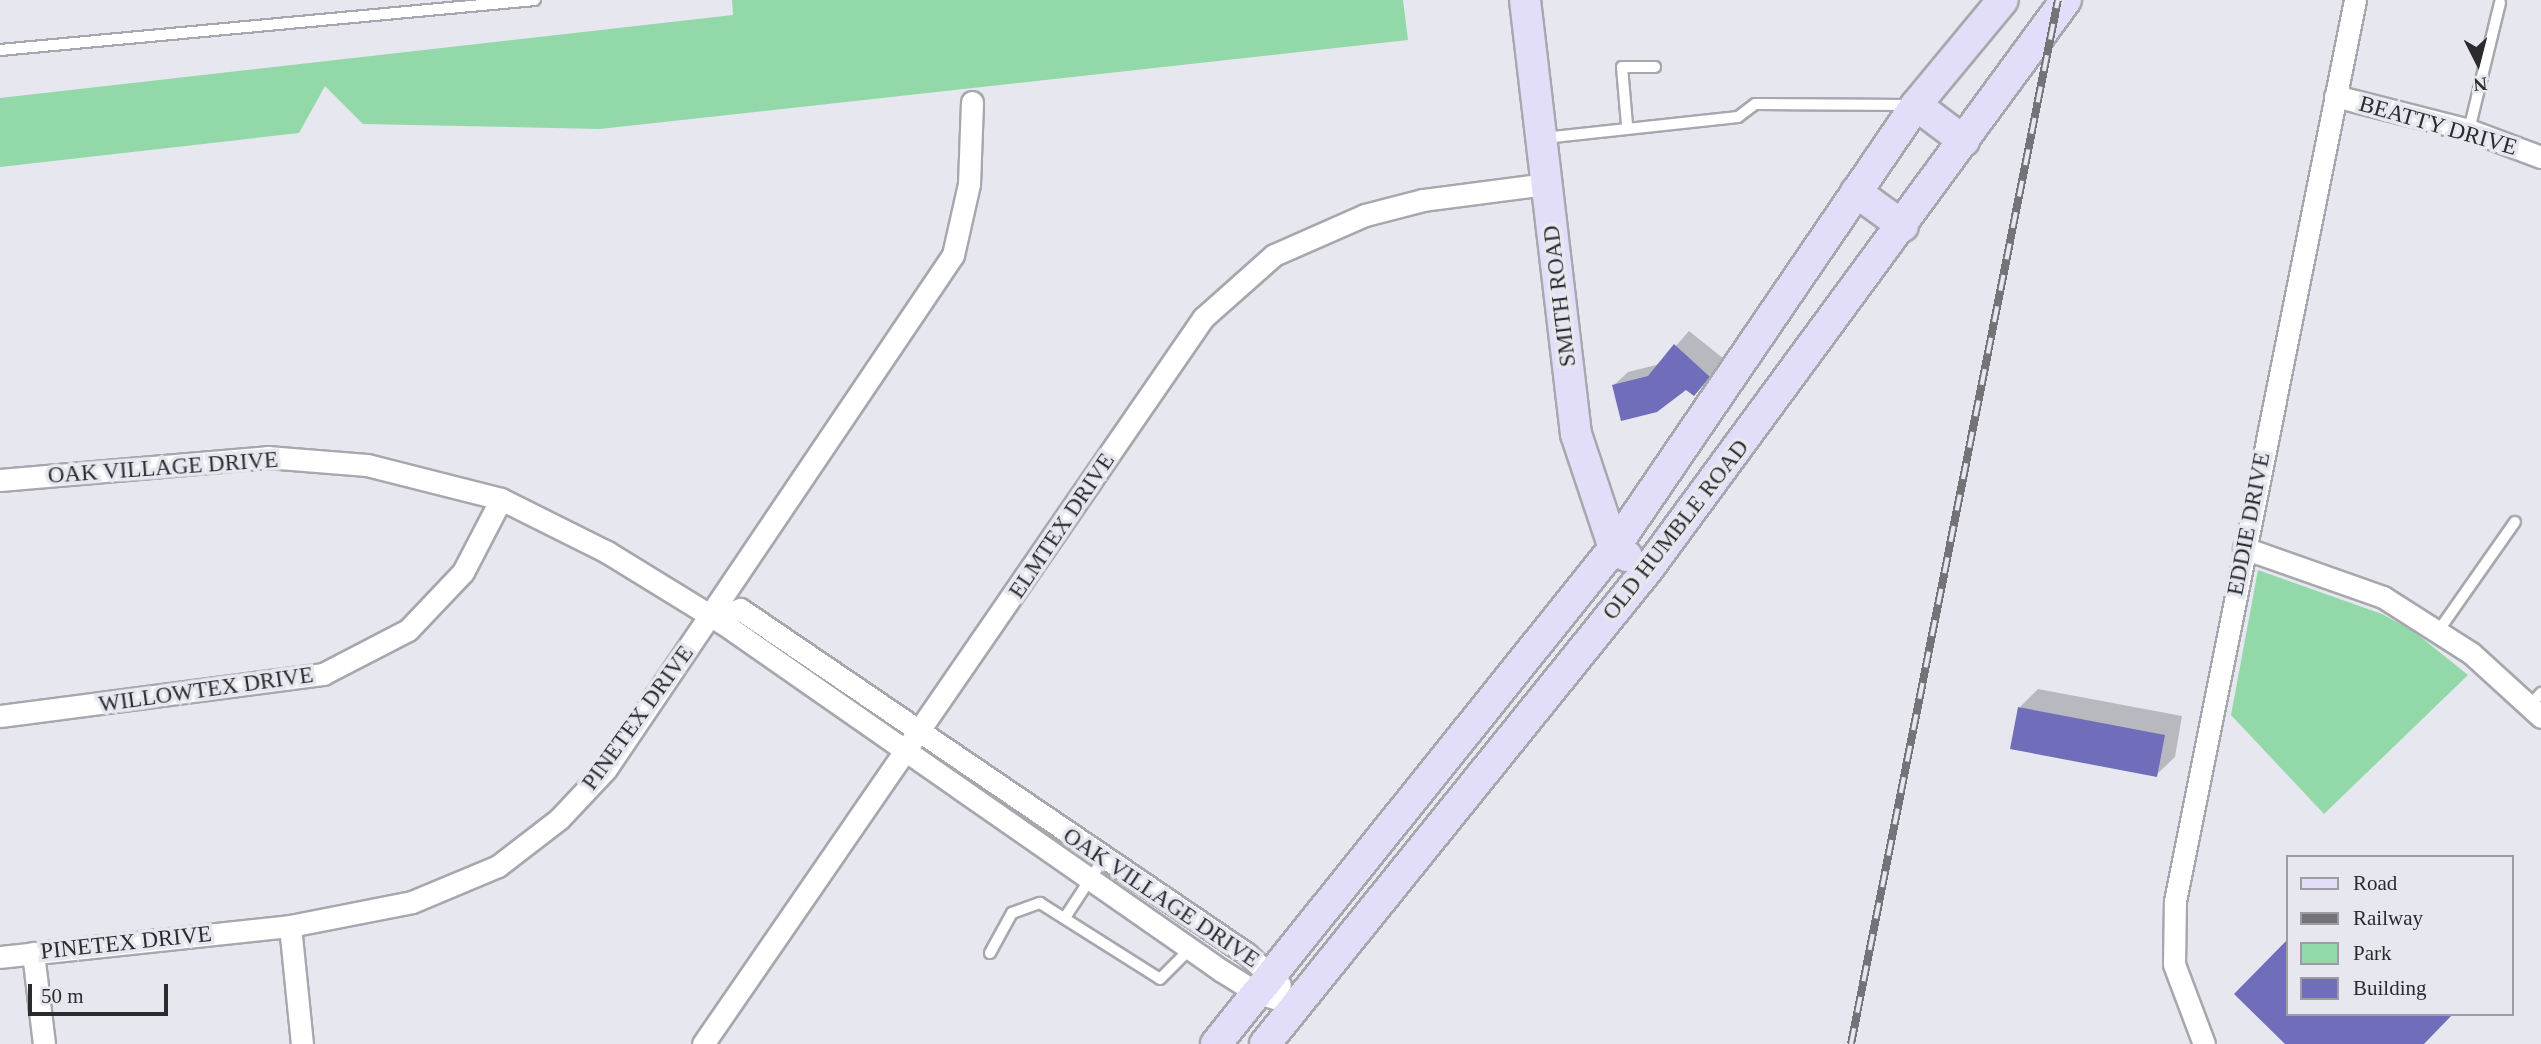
<!DOCTYPE html>
<style>
body{margin:0}
#map{position:relative;width:2541px;height:1044px;overflow:hidden;background:#e7e7ef;font-family:"Times New Roman",serif}
div>[style]{position:absolute}
.green>*{inset:0;background:#93d8a8}
.shadow>*{inset:0;background:#0003}
.building>*{inset:0;background:#706ebb}
.roads{filter:drop-shadow(2px 0 #a7a7ae) drop-shadow(-2px 0 #a7a7ae) drop-shadow(0 2px #a7a7ae) drop-shadow(0 -2px #a7a7ae)}
.lane>*{height:10px;margin:-5px;padding:0 5px;transform-origin:5px;border-radius:5px;background:#fff}
.street>*{height:21px;margin:-10.5px;padding:0 10.5px;transform-origin:10.5px;border-radius:10.5px;background:#fff}
.secondary>*{height:30px;margin:-15px;padding:0 15px;transform-origin:15px;border-radius:15px;background:#e2defa}
.rail>*{height:8px;margin-top:-4px;transform-origin:0;background:repeating-linear-gradient(90deg,#e7e7ef 0 16px,#737378 0 32px);box-sizing:border-box;border-block:2px solid #737378}
span{translate:-50% -50%;white-space:nowrap;text-align:center;line-height:1.15;-webkit-text-stroke:7px #e7e7ef;paint-order:stroke}
.street-label{font-size:23px;color:#2b2b2e}
.legend{position:absolute;left:2286px;top:855px;width:228px;height:161px;box-sizing:border-box;background:#e7e7ef;border:2px solid #9c9ca2;margin:0;padding:9px 12px;list-style:none;font-size:21px;color:#2b2b2e}
.legend li{display:flex;align-items:center;gap:14px;height:35px}
.legend b{width:35px;border:2px solid #9c9ca2}
.north{position:absolute;left:2443px;top:28px;width:70px;height:70px;-webkit-text-stroke:5px #e7e7ef;paint-order:stroke;rotate:174deg;font-size:19px;font-weight:700;line-height:28px;text-align:center;color:#2b2b2e}
.north::after{content:'';display:block;margin:auto;width:24px;height:32px;background:#2b2b2e;clip-path:polygon(50% 0,100% 100%,50% 72%,0 100%)}
.scale{position:absolute;left:28px;top:984px;width:140px;height:32px;box-sizing:border-box;border:4px solid #2b2b2e;border-top:0;padding-left:9px;font-size:21px;line-height:24px;white-space:nowrap;color:#2b2b2e;-webkit-text-stroke:5px #e7e7ef;paint-order:stroke}
</style>
<div id="map">
<div class="green">
<div style="clip-path:polygon(732px 0,1403px 0,1408px 40px,600px 129px,363px 124px,325px 86px,299px 133px,0 167px,0 98px,733px 15px)"></div>
<div style="clip-path:polygon(2258px 570px,2382px 614px,2412px 630px,2468px 675px,2324px 814px,2231px 715px)"></div>
</div>
<div class="shadow">
<div style="clip-path:polygon(1689px 331px,1724px 359px,1694px 394px,1686px 387px,1614px 385px,1628px 372px,1660px 364px)"></div>
<div style="clip-path:polygon(2038px 689px,2182px 716px,2175px 757px,2156px 775px,2020px 707px)"></div>
</div>
<div class="building">
<div style="clip-path:polygon(1674px 344px,1710px 377px,1694px 396px,1686px 390px,1657px 412px,1621px 421px,1612px 385px,1648px 376px)"></div>
<div style="clip-path:polygon(2018px 707px,2165px 735px,2157px 777px,2010px 749px)"></div>
<div style="clip-path:polygon(2287px 940px,2287px 1014px,2453px 1014px,2424px 1044px,2285px 1044px,2234px 994px)"></div>
</div>
<div class="roads">
<div class="lane">
<div style="left:0;top:50px;width:537px;rotate:-5.34deg"></div>
<div style="left:1627px;top:125px;width:58px;rotate:-94.9deg"></div>
<div style="left:1622px;top:67px;width:33px"></div>
<div style="left:2469px;top:130px;width:131px;rotate:-76.3deg"></div>
<div style="left:1544px;top:138px;width:195px;rotate:-6.2deg"></div>
<div style="left:1738px;top:117px;width:21px;rotate:-37deg"></div>
<div style="left:1755px;top:104px;width:154px;rotate:0.4deg"></div>
<div style="left:2439px;top:630px;width:132px;rotate:-54.9deg"></div>
<div style="left:2529px;top:706px;width:18px;rotate:-47deg"></div>
<div style="left:1066px;top:916px;width:69px;rotate:-56.8deg"></div>
<div style="left:990px;top:953px;width:46px;rotate:-61.2deg"></div>
<div style="left:1012px;top:913px;width:30px;rotate:-20deg"></div>
<div style="left:1040px;top:903px;width:142px;rotate:32.3deg"></div>
<div style="left:1160px;top:979px;width:42px;rotate:-45deg"></div>
</div>
<div class="street">
<div style="left:2335px;top:96px;width:138px;rotate:14.2deg"></div>
<div style="left:2469px;top:130px;width:77px;rotate:20.6deg"></div>
<div style="left:0;top:480px;width:268px;rotate:-4.9deg"></div>
<div style="left:267px;top:457px;width:100px;rotate:4.6deg"></div>
<div style="left:367px;top:465px;width:138px;rotate:14.2deg"></div>
<div style="left:501px;top:499px;width:119px;rotate:26.6deg"></div>
<div style="left:607px;top:552px;width:137px;rotate:31.6deg"></div>
<div style="left:724px;top:624px;width:607px;rotate:34.87deg"></div>
<div style="left:1222px;top:971px;width:39px;rotate:32deg"></div>
<div style="left:1255px;top:992px;width:44px;rotate:17.2deg"></div>
<div style="left:2244px;top:548px;width:147px;rotate:19.4deg"></div>
<div style="left:2383px;top:597px;width:104px;rotate:32.5deg"></div>
<div style="left:2471px;top:653px;width:95px;rotate:42.4deg"></div>
<div style="left:710px;top:619px;width:32px;rotate:-18deg"></div>
<div style="left:740px;top:609px;width:613px;rotate:34.23deg"></div>
<div style="left:1247px;top:954px;width:45px;rotate:43.2deg"></div>
<div style="left:0;top:716px;width:326px;rotate:-7.4deg"></div>
<div style="left:323px;top:674px;width:96px;rotate:-27.4deg"></div>
<div style="left:408px;top:630px;width:80px;rotate:-46.5deg"></div>
<div style="left:463px;top:572px;width:82px;rotate:-62.5deg"></div>
<div style="left:290px;top:926px;width:119px;rotate:84.2deg"></div>
<div style="left:33px;top:953px;width:92px;rotate:83.1deg"></div>
<div style="left:0;top:957px;width:292px;rotate:-6.1deg"></div>
<div style="left:290px;top:926px;width:124px;rotate:-11.1deg"></div>
<div style="left:412px;top:902px;width:93px;rotate:-22.7deg"></div>
<div style="left:498px;top:866px;width:77px;rotate:-37.6deg"></div>
<div style="left:559px;top:819px;width:69px;rotate:-46.8deg"></div>
<div style="left:606px;top:769px;width:620px;rotate:-55.98deg"></div>
<div style="left:953px;top:255px;width:73px;rotate:-77.3deg"></div>
<div style="left:969px;top:184px;width:82px;rotate:-87.9deg"></div>
<div style="left:703px;top:1044px;width:882px;rotate:-55.44deg"></div>
<div style="left:1203px;top:318px;width:95px;rotate:-41.6deg"></div>
<div style="left:1274px;top:255px;width:99px;rotate:-23.7deg"></div>
<div style="left:1365px;top:215px;width:60px;rotate:-14.5deg"></div>
<div style="left:1423px;top:200px;width:124px;rotate:-7.4deg"></div>
<div style="left:2204px;top:1044px;width:85px;rotate:-110.6deg"></div>
<div style="left:2174px;top:964px;width:63px;rotate:-89.1deg"></div>
<div style="left:2175px;top:901px;width:919px;rotate:-78.7deg"></div>
</div>
<div class="secondary">
<div style="left:1525px;top:0;width:437px;rotate:83.3deg"></div>
<div style="left:1576px;top:434px;width:120px;rotate:71.6deg"></div>
<div style="left:1614px;top:548px;width:15px;rotate:32deg"></div>
<div style="left:1916px;top:105px;width:60px;rotate:36.9deg"></div>
<div style="left:1856px;top:192px;width:58px;rotate:35.9deg"></div>
<div style="left:1216px;top:1044px;width:636px;rotate:-51.26deg"></div>
<div style="left:1614px;top:548px;width:536px;rotate:-55.72deg"></div>
<div style="left:1916px;top:105px;width:136px;rotate:-50.4deg"></div>
<div style="left:1265px;top:1044px;width:610px;rotate:-51.12deg"></div>
<div style="left:1648px;top:569px;width:706px;rotate:-53.7deg"></div>
</div>
</div>
<div class="rail">
<div style="left:1851px;top:1044px;width:1064px;rotate:-78.79deg"></div>
</div>
<div class="street-label">
<span style="left:2438px;top:126px;rotate:16deg">BEATTY DRIVE</span>
<span style="left:1560px;top:296px;rotate:-97deg">SMITH ROAD</span>
<span style="left:163px;top:468px;rotate:-4deg">OAK VILLAGE DRIVE</span>
<span style="left:2249px;top:524px;rotate:-79deg">EDDIE DRIVE</span>
<span style="left:1062px;top:526px;rotate:-56deg">ELMTEX DRIVE</span>
<span style="left:1676px;top:530px;rotate:-52deg">OLD HUMBLE ROAD</span>
<span style="left:206px;top:690px;rotate:-8deg">WILLOWTEX DRIVE</span>
<span style="left:638px;top:718px;rotate:-54deg">PINETEX DRIVE</span>
<span style="left:1161px;top:898px;rotate:34deg">OAK VILLAGE DRIVE</span>
<span style="left:126px;top:943px;rotate:-6deg">PINETEX DRIVE</span>
</div>
<ul class="legend">
<li><b style="height:9px;background:#e2defa"></b>Road</li>
<li><b style="height:9px;background:#737378"></b>Railway</li>
<li><b style="height:19px;background:#93d8a8"></b>Park</li>
<li><b style="height:19px;background:#706ebb"></b>Building</li>
</ul>
<div class="north">N</div>
<div class="scale">50 m</div>
</div>
